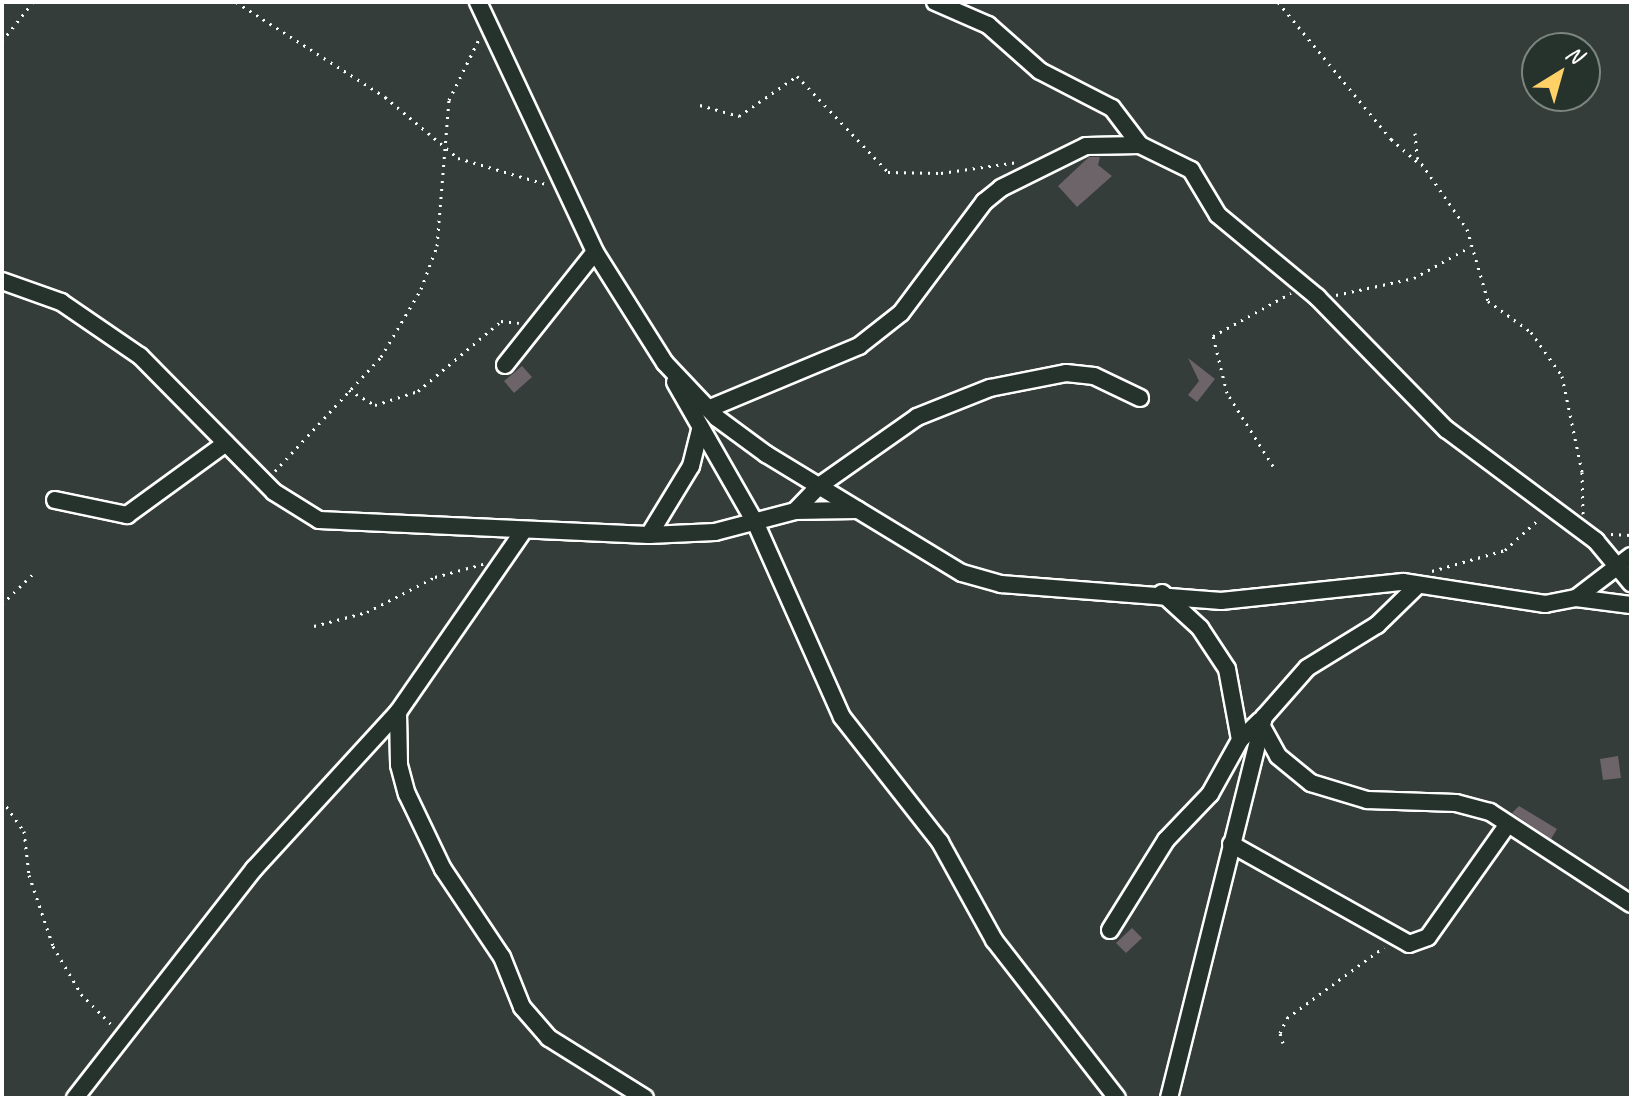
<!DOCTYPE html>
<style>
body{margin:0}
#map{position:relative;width:1633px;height:1100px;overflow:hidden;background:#343d39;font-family:Caveat,sans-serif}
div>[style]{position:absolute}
.building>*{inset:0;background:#6d646a}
.path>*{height:3px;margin-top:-1.5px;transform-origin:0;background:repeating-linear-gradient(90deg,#fff 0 2px,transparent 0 8px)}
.roads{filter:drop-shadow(2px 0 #fff) drop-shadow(-2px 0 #fff) drop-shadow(0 2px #fff) drop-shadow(0 -2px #fff)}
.street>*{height:16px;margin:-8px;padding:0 8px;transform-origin:8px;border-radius:8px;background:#26332d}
span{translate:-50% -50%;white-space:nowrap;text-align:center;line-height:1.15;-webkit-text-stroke:8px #26332d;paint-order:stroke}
.frame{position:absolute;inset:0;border:4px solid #fff;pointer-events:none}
.north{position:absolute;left:1521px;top:32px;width:80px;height:80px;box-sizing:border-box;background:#26332d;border:2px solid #7d8581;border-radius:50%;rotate:37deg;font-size:22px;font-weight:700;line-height:32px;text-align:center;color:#fff}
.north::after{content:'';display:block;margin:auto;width:28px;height:36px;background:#ffd166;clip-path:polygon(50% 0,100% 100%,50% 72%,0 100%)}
</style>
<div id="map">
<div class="building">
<div style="clip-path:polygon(1089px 157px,1100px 157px,1098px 165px,1112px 176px,1077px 207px,1058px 186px)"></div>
<div style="clip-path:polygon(1188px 358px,1215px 379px,1197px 402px,1188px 395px,1199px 381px)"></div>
<div style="clip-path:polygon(522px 366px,532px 377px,514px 393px,504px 381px)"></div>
<div style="clip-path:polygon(1618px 756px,1621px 778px,1603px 780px,1600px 759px)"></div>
<div style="clip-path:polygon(1519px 806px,1557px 829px,1551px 839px,1512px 813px)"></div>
<div style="clip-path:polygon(1132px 928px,1142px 938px,1126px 953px,1116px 943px)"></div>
</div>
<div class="path">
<div style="left:236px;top:2px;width:177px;rotate:32.5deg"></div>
<div style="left:385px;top:97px;width:95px;rotate:39.9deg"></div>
<div style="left:458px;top:158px;width:92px;rotate:16.5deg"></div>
<div style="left:1278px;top:2px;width:178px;rotate:50.5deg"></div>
<div style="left:1391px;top:139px;width:41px;rotate:41.1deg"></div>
<div style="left:2px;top:41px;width:50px;rotate:-51.5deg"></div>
<div style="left:700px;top:105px;width:41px;rotate:15.8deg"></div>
<div style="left:739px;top:116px;width:70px;rotate:-34.6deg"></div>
<div style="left:797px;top:76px;width:132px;rotate:46.5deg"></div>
<div style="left:888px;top:172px;width:53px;rotate:1.1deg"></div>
<div style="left:941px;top:173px;width:78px;rotate:-8.1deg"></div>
<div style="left:1415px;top:133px;width:24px;rotate:85deg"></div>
<div style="left:1417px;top:157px;width:88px;rotate:55.2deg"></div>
<div style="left:1467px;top:229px;width:75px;rotate:73.7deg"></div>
<div style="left:1488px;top:301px;width:53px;rotate:35.8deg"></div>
<div style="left:1531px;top:332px;width:54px;rotate:54.8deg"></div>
<div style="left:1562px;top:376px;width:98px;rotate:78.2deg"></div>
<div style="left:1582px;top:472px;width:42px;rotate:88.6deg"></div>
<div style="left:1336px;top:295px;width:80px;rotate:-12.3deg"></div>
<div style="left:1414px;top:278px;width:64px;rotate:-29deg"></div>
<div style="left:349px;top:390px;width:30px;rotate:30deg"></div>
<div style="left:375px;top:405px;width:45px;rotate:-18deg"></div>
<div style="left:418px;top:391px;width:109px;rotate:-40.1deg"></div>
<div style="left:501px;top:321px;width:18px;rotate:6deg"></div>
<div style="left:1273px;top:466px;width:86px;rotate:-122.2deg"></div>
<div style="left:1227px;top:393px;width:59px;rotate:-103.8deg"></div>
<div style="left:1213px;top:336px;width:89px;rotate:-28.9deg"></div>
<div style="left:275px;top:471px;width:156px;rotate:-47.1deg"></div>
<div style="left:381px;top:357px;width:79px;rotate:-59.5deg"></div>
<div style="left:421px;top:289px;width:46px;rotate:-69.6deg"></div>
<div style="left:437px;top:246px;width:146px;rotate:-85.3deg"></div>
<div style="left:449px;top:100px;width:68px;rotate:-63.8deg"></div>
<div style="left:1611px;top:534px;width:20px;rotate:3deg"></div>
<div style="left:1432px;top:571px;width:76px;rotate:-16deg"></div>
<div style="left:1505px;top:550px;width:47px;rotate:-42.4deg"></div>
<div style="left:2px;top:604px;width:47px;rotate:-44.1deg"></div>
<div style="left:314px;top:626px;width:55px;rotate:-14.8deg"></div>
<div style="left:367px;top:612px;width:76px;rotate:-27.2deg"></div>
<div style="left:435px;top:577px;width:50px;rotate:-15.2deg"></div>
<div style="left:2px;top:800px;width:38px;rotate:55deg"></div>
<div style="left:24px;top:831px;width:44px;rotate:83.5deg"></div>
<div style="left:29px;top:875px;width:75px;rotate:71.3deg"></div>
<div style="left:53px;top:946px;width:56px;rotate:59.7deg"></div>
<div style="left:81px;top:994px;width:45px;rotate:45deg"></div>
<div style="left:1283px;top:1043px;width:10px;rotate:-107deg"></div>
<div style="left:1280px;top:1033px;width:17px;rotate:-65deg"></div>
<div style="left:1287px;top:1018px;width:120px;rotate:-36.2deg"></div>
</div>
<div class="roads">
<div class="street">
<div style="left:478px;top:2px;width:276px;rotate:64.9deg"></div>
<div style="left:595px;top:252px;width:131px;rotate:57.8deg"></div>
<div style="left:665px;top:363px;width:76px;rotate:46.6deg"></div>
<div style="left:717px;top:418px;width:61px;rotate:36.3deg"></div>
<div style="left:766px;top:454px;width:229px;rotate:31.3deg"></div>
<div style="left:962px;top:573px;width:41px;rotate:15.8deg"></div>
<div style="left:1001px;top:584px;width:221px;rotate:4.4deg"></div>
<div style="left:1221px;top:601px;width:183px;rotate:-6deg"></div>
<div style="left:1403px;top:582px;width:144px;rotate:8.8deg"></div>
<div style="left:1545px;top:604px;width:32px;rotate:-11deg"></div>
<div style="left:1576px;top:598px;width:55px;rotate:7.3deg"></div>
<div style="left:935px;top:2px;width:58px;rotate:23.5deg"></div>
<div style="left:988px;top:25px;width:69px;rotate:41.5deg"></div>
<div style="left:1040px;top:71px;width:81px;rotate:27.2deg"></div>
<div style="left:1112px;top:108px;width:46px;rotate:52.9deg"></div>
<div style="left:1140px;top:145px;width:57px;rotate:26.1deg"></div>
<div style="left:1191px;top:170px;width:52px;rotate:59deg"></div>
<div style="left:1218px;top:215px;width:129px;rotate:39.6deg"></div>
<div style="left:1317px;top:297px;width:185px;rotate:45.7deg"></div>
<div style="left:1446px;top:429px;width:187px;rotate:36.7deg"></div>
<div style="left:1596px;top:541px;width:55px;rotate:50.2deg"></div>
<div style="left:2px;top:281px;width:63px;rotate:19.6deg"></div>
<div style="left:61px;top:302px;width:96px;rotate:34.4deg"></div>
<div style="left:140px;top:356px;width:191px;rotate:45.4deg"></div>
<div style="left:274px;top:492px;width:53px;rotate:31.9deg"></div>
<div style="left:319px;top:520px;width:330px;rotate:2.6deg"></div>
<div style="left:649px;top:535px;width:66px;rotate:-2.6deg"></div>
<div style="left:715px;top:532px;width:83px;rotate:-14.7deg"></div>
<div style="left:795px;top:511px;width:63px;rotate:-0.9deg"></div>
<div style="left:505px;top:365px;width:144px;rotate:-51.5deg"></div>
<div style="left:675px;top:382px;width:163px;rotate:60.3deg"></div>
<div style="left:756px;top:524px;width:211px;rotate:66deg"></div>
<div style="left:842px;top:717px;width:159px;rotate:51.9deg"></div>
<div style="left:940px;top:842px;width:112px;rotate:61.1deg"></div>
<div style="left:994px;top:940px;width:200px;rotate:52.1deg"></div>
<div style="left:708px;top:409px;width:164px;rotate:-22.6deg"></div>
<div style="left:859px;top:346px;width:53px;rotate:-38.2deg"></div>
<div style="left:901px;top:313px;width:139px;rotate:-53.2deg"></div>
<div style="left:984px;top:202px;width:22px;rotate:-39deg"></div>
<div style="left:1001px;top:188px;width:95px;rotate:-26.3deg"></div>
<div style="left:1086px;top:146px;width:54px;rotate:-1.1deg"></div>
<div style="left:55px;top:500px;width:74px;rotate:11.8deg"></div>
<div style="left:127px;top:515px;width:122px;rotate:-36deg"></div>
<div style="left:795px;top:511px;width:35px;rotate:-46deg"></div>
<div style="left:819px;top:486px;width:120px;rotate:-35.1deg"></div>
<div style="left:917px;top:417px;width:79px;rotate:-21.7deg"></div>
<div style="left:990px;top:388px;width:77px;rotate:-11.2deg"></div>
<div style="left:1066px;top:373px;width:28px;rotate:6deg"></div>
<div style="left:1094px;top:376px;width:51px;rotate:25.6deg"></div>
<div style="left:649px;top:535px;width:81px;rotate:-58.7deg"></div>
<div style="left:691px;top:466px;width:37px;rotate:-76deg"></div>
<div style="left:1162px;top:593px;width:52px;rotate:42.6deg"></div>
<div style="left:1200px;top:628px;width:49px;rotate:56.6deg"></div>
<div style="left:1227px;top:669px;width:72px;rotate:79.6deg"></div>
<div style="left:1576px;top:598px;width:69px;rotate:-37.4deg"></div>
<div style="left:398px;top:712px;width:53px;rotate:88.9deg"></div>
<div style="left:399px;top:765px;width:30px;rotate:75deg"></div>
<div style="left:407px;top:794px;width:83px;rotate:64.4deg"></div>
<div style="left:443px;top:869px;width:106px;rotate:56.2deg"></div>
<div style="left:502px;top:957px;width:54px;rotate:68.2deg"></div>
<div style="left:522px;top:1007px;width:41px;rotate:48.9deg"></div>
<div style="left:549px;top:1038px;width:113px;rotate:32deg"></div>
<div style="left:1261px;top:725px;width:35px;rotate:61deg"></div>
<div style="left:1278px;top:756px;width:43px;rotate:39.3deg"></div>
<div style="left:1311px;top:783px;width:59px;rotate:16.9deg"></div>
<div style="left:1367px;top:800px;width:89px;rotate:1.9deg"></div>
<div style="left:1456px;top:803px;width:35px;rotate:15deg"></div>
<div style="left:1490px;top:812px;width:168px;rotate:33.1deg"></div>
<div style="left:1231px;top:844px;width:204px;rotate:29.3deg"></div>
<div style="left:1409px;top:944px;width:20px;rotate:-20deg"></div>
<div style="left:1428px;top:937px;width:138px;rotate:-54.7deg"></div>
<div style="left:1110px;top:930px;width:106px;rotate:-58.1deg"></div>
<div style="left:1166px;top:840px;width:64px;rotate:-46.3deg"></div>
<div style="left:1210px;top:794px;width:62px;rotate:-60.9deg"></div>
<div style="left:1240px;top:740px;width:28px;rotate:-44deg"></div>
<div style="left:75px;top:1098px;width:291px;rotate:-52deg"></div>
<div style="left:254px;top:869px;width:213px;rotate:-47.5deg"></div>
<div style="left:398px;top:712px;width:218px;rotate:-55.3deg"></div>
<div style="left:1169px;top:1098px;width:393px;rotate:-76deg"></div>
<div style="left:1264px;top:717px;width:65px;rotate:-48.7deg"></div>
<div style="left:1307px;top:668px;width:82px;rotate:-31.6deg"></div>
<div style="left:1377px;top:625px;width:57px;rotate:-44.3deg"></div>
</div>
</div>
<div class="frame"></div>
<div class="north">N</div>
</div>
